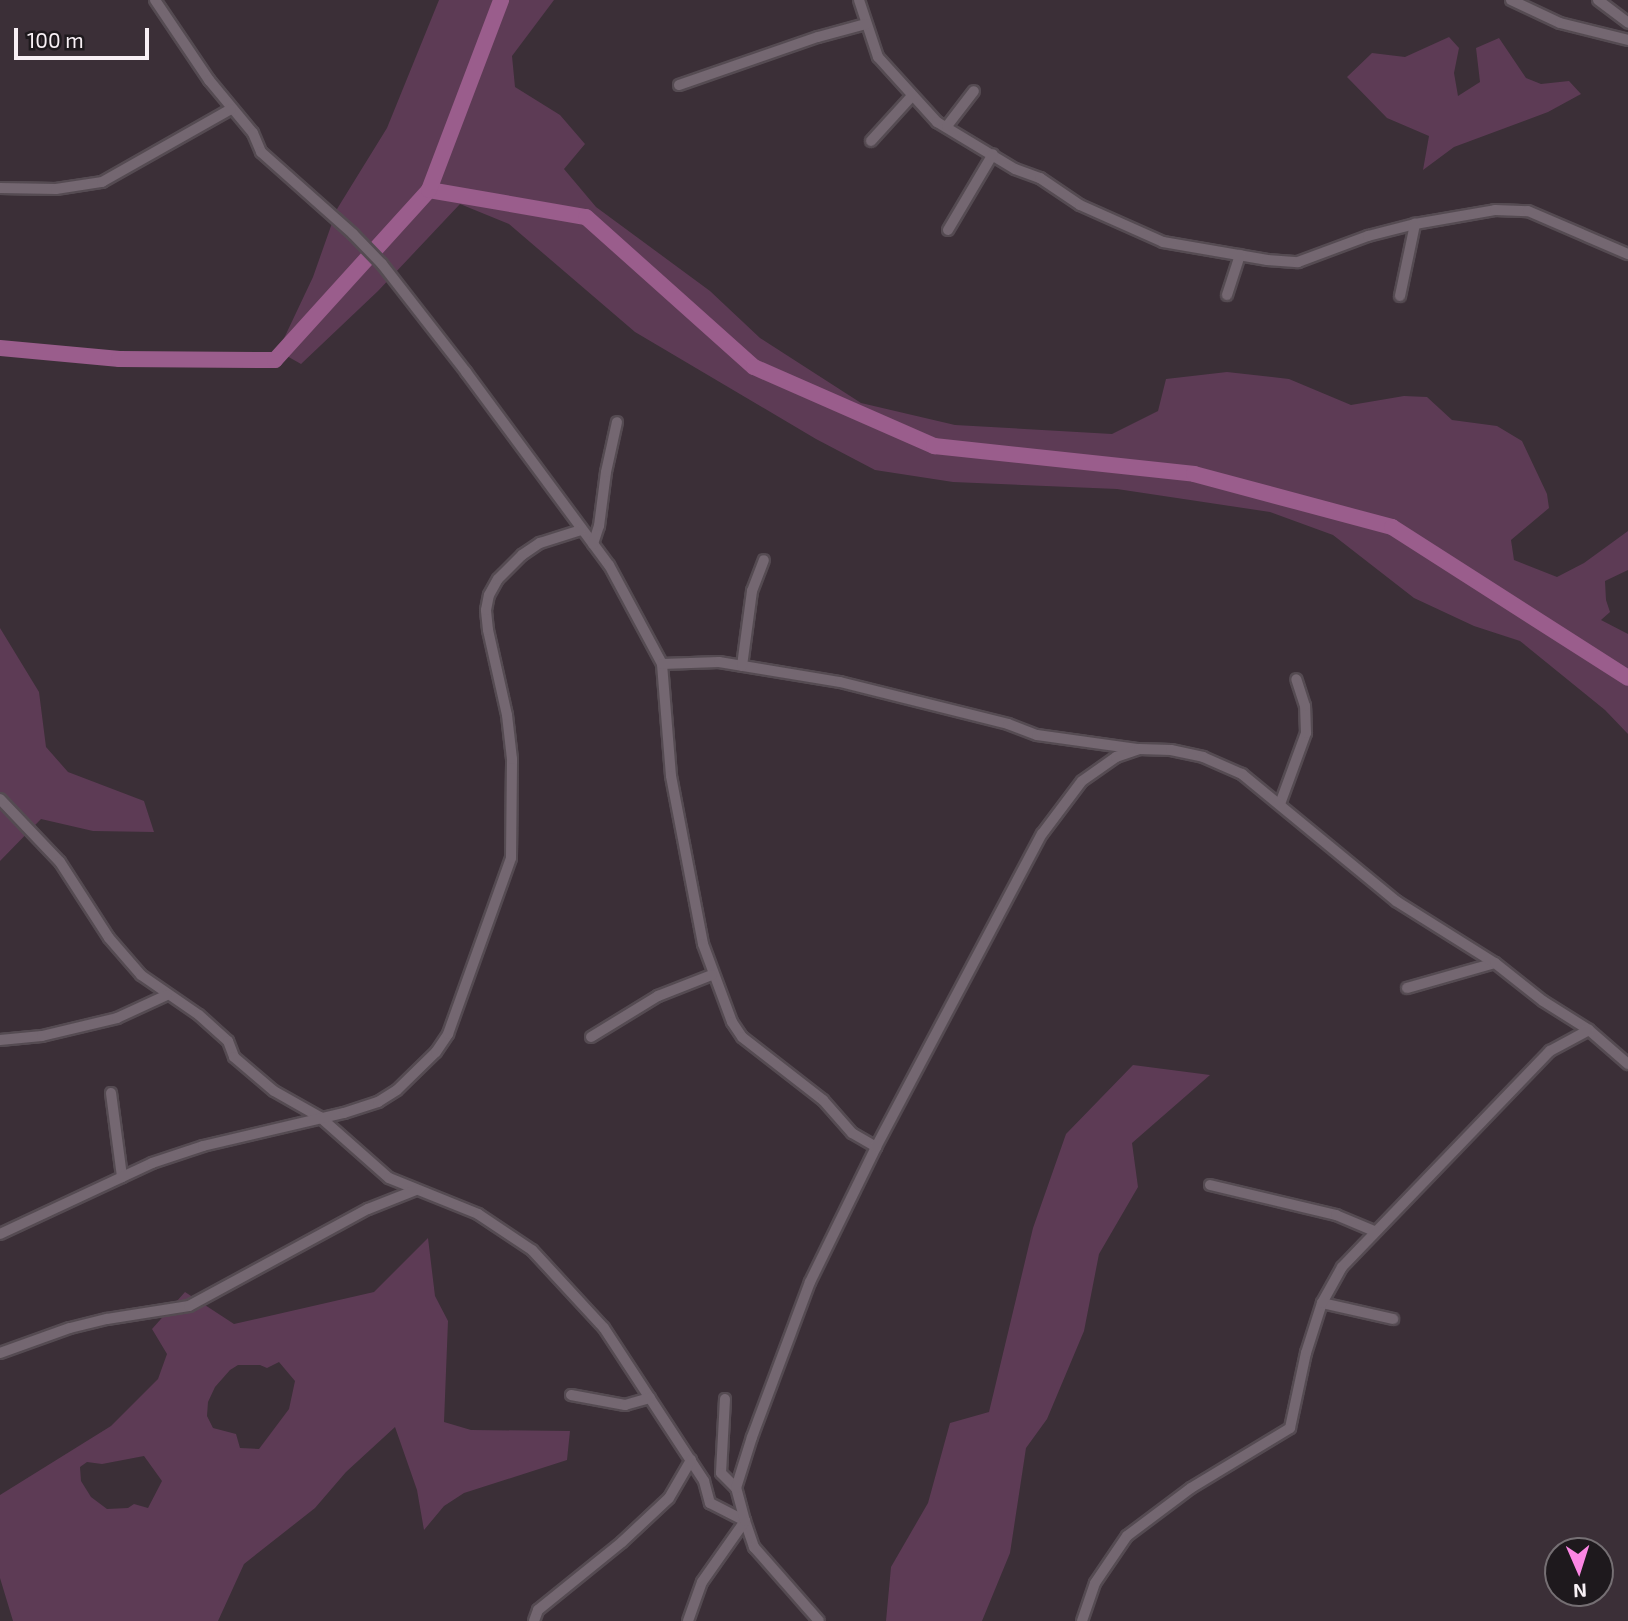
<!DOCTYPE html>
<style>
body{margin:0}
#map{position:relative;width:1628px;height:1621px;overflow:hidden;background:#3b2f37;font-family:"Exo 2",sans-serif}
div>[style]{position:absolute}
.green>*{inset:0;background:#5d3b55}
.river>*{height:16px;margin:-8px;padding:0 8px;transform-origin:8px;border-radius:8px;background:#9a5d8c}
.roads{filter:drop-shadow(2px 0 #554b52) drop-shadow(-2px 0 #554b52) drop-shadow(0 2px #554b52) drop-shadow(0 -2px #554b52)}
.street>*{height:10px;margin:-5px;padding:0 5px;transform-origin:5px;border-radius:5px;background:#746771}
span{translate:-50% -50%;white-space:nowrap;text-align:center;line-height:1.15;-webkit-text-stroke:7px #1e191d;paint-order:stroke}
.north{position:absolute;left:1544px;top:1537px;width:70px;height:70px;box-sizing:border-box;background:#1e191d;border:2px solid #756f73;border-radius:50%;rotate:177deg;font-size:19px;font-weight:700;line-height:28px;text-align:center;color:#f8f0f5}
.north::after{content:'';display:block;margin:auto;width:24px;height:32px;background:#fc86e4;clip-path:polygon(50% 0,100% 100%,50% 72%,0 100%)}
.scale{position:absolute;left:14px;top:28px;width:135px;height:32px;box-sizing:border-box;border:4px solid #f8f0f5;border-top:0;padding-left:9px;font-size:21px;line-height:24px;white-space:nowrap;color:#f8f0f5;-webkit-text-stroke:5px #1e191d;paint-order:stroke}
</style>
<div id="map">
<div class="green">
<div style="clip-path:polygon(439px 0,554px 0,512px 56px,515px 87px,560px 115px,585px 144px,564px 169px,596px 207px,710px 291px,760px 338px,861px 403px,955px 425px,1112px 434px,1158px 411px,1166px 379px,1227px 372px,1289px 379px,1351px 405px,1404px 396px,1427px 397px,1452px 420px,1497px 426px,1522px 441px,1547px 494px,1549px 508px,1511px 540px,1514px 560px,1557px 577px,1584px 563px,1628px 531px,1628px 570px,1605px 581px,1606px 600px,1610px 612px,1601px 620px,1628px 634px,1628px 734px,1605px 710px,1520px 641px,1474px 626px,1414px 598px,1333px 535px,1270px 512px,1117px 489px,953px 482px,875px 470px,816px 439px,635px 332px,509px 224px,460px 204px,378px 291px,301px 364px,278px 351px,313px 277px,337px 209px,387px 128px)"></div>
<div style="clip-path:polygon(1449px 37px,1459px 48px,1454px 73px,1458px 96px,1480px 82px,1476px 48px,1499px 38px,1526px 78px,1541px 84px,1569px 81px,1581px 94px,1548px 112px,1454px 147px,1423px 170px,1429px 136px,1387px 118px,1347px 77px,1372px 53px,1405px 57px)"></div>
<div style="clip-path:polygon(0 628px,39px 692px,46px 747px,68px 772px,144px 801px,154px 832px,93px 831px,41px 819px,0 861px)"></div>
<div style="clip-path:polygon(1133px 1065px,1210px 1075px,1132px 1143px,1138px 1187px,1099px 1254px,1084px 1331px,1047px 1419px,1026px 1448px,1010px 1553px,982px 1621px,886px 1621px,891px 1567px,928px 1503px,950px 1423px,989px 1412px,1033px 1228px,1066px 1134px)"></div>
<div style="clip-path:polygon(evenodd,428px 1238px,435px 1296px,448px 1321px,444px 1422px,471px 1430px,570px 1431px,567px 1460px,464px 1493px,444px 1506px,424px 1530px,417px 1490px,395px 1427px,346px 1472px,315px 1508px,244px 1564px,218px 1621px,13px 1621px,0 1578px,0 1495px,111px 1426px,158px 1379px,167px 1354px,152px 1329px,185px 1292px,234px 1324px,374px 1292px,428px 1238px,279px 1362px,295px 1381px,289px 1409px,259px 1449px,240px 1448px,236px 1434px,213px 1428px,207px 1416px,208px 1402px,215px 1387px,230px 1370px,238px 1365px,260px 1365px,267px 1368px,279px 1362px,428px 1238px,144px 1456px,162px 1481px,148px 1508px,134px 1504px,128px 1508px,107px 1509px,91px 1497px,81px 1481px,80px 1467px,87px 1462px,102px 1464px,144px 1456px)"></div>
</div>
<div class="river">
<div style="left:429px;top:190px;width:159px;rotate:9.8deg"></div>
<div style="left:586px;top:217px;width:225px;rotate:41.8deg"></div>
<div style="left:754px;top:367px;width:197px;rotate:23.7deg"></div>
<div style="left:934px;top:446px;width:262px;rotate:6.1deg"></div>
<div style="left:1194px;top:474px;width:205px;rotate:15deg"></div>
<div style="left:1392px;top:527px;width:280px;rotate:32.6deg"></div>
<div style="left:0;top:348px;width:120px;rotate:5.3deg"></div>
<div style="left:119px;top:359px;width:156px;rotate:0.4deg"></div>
<div style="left:275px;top:360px;width:229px;rotate:-47.8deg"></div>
<div style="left:429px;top:190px;width:203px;rotate:-69.2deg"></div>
</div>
<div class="roads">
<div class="street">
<div style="left:155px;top:0;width:97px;rotate:56deg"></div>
<div style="left:209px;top:80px;width:69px;rotate:50.3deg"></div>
<div style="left:253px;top:133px;width:21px;rotate:67deg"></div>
<div style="left:261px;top:152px;width:123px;rotate:41.7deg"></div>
<div style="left:353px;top:234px;width:42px;rotate:46deg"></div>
<div style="left:382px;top:264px;width:137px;rotate:52.1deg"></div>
<div style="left:466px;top:372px;width:240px;rotate:53.5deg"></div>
<div style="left:609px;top:565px;width:112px;rotate:61.8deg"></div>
<div style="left:662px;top:664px;width:112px;rotate:85.4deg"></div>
<div style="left:671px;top:776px;width:171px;rotate:79.2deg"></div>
<div style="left:703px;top:944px;width:83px;rotate:69.6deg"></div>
<div style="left:732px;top:1022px;width:18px;rotate:56deg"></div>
<div style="left:742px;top:1037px;width:103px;rotate:37.9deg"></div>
<div style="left:823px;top:1100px;width:44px;rotate:48.7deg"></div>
<div style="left:852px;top:1133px;width:28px;rotate:30deg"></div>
<div style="left:859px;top:0;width:60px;rotate:71.6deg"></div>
<div style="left:878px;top:57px;width:88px;rotate:47.8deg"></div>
<div style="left:937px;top:122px;width:91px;rotate:31.1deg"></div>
<div style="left:1015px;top:169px;width:27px;rotate:20deg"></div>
<div style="left:1040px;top:178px;width:48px;rotate:34deg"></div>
<div style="left:1080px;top:205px;width:91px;rotate:24deg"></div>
<div style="left:1163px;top:242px;width:106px;rotate:9.8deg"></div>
<div style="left:1267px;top:260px;width:31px;rotate:4deg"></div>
<div style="left:1298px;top:262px;width:75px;rotate:-20.4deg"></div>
<div style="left:1368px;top:236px;width:49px;rotate:-14.3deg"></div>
<div style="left:1415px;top:224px;width:81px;rotate:-9.9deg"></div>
<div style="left:1495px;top:210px;width:33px;rotate:2deg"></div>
<div style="left:1528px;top:211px;width:109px;rotate:23.3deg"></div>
<div style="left:1511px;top:0;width:54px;rotate:25.1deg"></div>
<div style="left:1560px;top:23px;width:70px;rotate:14deg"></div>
<div style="left:1598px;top:0;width:38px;rotate:37deg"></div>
<div style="left:679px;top:85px;width:147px;rotate:-19.1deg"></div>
<div style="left:818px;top:37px;width:50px;rotate:-15.2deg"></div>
<div style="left:947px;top:126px;width:44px;rotate:-52.4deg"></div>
<div style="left:871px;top:141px;width:61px;rotate:-47.7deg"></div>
<div style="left:0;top:188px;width:56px;rotate:1deg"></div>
<div style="left:56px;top:189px;width:47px;rotate:-8.7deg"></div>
<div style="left:102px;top:182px;width:148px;rotate:-29.5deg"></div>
<div style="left:948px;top:230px;width:88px;rotate:-59.4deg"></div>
<div style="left:1227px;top:295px;width:42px;rotate:-72deg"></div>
<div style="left:1400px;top:296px;width:74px;rotate:-78.2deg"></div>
<div style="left:593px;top:544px;width:19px;rotate:-72deg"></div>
<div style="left:599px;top:526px;width:54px;rotate:-82.6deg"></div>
<div style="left:606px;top:472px;width:51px;rotate:-77.6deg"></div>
<div style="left:662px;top:664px;width:57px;rotate:-2deg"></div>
<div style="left:719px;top:662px;width:123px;rotate:9.4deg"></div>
<div style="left:840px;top:682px;width:173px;rotate:14deg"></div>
<div style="left:1008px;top:724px;width:31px;rotate:21deg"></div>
<div style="left:1037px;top:735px;width:101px;rotate:8deg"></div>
<div style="left:742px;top:666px;width:76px;rotate:-82.4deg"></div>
<div style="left:752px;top:591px;width:33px;rotate:-69deg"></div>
<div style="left:0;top:799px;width:87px;rotate:46.4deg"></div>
<div style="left:60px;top:862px;width:90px;rotate:57.2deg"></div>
<div style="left:109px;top:938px;width:49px;rotate:49.1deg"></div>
<div style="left:141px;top:975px;width:70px;rotate:34.6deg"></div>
<div style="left:199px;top:1015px;width:39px;rotate:42deg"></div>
<div style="left:228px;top:1041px;width:17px;rotate:69deg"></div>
<div style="left:234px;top:1057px;width:52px;rotate:40.4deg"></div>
<div style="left:274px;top:1091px;width:53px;rotate:29.5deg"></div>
<div style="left:320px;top:1117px;width:92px;rotate:41.5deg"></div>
<div style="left:389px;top:1178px;width:96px;rotate:22deg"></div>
<div style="left:478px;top:1214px;width:65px;rotate:33.7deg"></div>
<div style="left:532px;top:1250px;width:106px;rotate:47.3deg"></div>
<div style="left:604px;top:1328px;width:183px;rotate:56.8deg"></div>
<div style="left:704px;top:1481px;width:23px;rotate:75deg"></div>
<div style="left:710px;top:1503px;width:39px;rotate:27deg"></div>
<div style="left:745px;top:1521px;width:28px;rotate:71deg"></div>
<div style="left:754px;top:1547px;width:98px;rotate:48.7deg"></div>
<div style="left:1280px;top:804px;width:76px;rotate:-69.9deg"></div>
<div style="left:1306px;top:733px;width:27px;rotate:-92deg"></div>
<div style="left:1305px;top:706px;width:28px;rotate:-108deg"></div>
<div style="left:1407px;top:988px;width:91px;rotate:-15.9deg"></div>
<div style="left:591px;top:1037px;width:79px;rotate:-31.5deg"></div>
<div style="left:658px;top:996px;width:58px;rotate:-21.3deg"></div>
<div style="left:0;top:1040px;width:42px;rotate:-5.4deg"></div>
<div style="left:42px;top:1036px;width:77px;rotate:-13.5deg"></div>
<div style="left:117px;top:1018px;width:55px;rotate:-24.7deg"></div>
<div style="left:111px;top:1093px;width:85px;rotate:82.5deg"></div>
<div style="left:1210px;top:1185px;width:130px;rotate:13.4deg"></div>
<div style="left:1336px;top:1215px;width:41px;rotate:22.8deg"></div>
<div style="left:0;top:1234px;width:168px;rotate:-25deg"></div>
<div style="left:152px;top:1163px;width:54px;rotate:-18.4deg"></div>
<div style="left:203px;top:1146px;width:145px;rotate:-13.2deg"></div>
<div style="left:344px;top:1113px;width:36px;rotate:-18deg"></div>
<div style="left:378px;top:1102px;width:22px;rotate:-32deg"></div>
<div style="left:397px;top:1090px;width:54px;rotate:-44.3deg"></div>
<div style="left:436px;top:1052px;width:22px;rotate:-56deg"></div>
<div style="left:448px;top:1034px;width:187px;rotate:-70.3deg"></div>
<div style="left:511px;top:858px;width:99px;rotate:-89.4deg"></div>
<div style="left:512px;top:759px;width:44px;rotate:-96.5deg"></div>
<div style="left:507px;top:715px;width:87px;rotate:-102.6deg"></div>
<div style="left:488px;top:630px;width:20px;rotate:-96deg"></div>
<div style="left:486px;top:610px;width:15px;rotate:-79deg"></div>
<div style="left:489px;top:595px;width:18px;rotate:-61deg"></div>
<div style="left:498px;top:579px;width:34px;rotate:-45deg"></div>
<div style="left:522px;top:555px;width:22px;rotate:-34deg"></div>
<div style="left:540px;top:543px;width:43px;rotate:-17.6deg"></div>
<div style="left:1322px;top:1303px;width:73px;rotate:12.7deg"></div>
<div style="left:0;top:1353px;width:74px;rotate:-19.7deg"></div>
<div style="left:70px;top:1328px;width:38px;rotate:-14deg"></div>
<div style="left:107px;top:1319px;width:83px;rotate:-9deg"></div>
<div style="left:189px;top:1306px;width:204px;rotate:-28.5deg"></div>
<div style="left:368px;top:1209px;width:52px;rotate:-21.6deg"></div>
<div style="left:571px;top:1395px;width:55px;rotate:10.5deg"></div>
<div style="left:625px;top:1405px;width:26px;rotate:-16deg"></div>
<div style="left:725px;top:1399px;width:74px;rotate:93.1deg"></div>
<div style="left:721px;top:1473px;width:21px;rotate:45deg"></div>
<div style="left:534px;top:1621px;width:12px;rotate:-70deg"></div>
<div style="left:538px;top:1610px;width:108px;rotate:-39deg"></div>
<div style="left:622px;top:1542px;width:64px;rotate:-43.1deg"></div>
<div style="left:669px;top:1498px;width:44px;rotate:-59.9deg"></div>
<div style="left:688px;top:1621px;width:41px;rotate:-70.3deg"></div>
<div style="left:702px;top:1582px;width:75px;rotate:-54.8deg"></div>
<div style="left:745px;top:1521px;width:34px;rotate:-105deg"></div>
<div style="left:736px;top:1488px;width:53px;rotate:-72.6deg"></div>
<div style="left:752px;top:1437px;width:165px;rotate:-69.5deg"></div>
<div style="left:810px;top:1282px;width:150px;rotate:-63.9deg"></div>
<div style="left:876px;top:1147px;width:354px;rotate:-62.1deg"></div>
<div style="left:1042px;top:834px;width:66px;rotate:-53deg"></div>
<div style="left:1082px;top:781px;width:42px;rotate:-35.2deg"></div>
<div style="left:1116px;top:757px;width:24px;rotate:-19deg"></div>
<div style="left:1139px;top:749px;width:32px;rotate:2deg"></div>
<div style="left:1171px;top:750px;width:33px;rotate:12deg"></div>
<div style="left:1203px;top:757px;width:43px;rotate:23.6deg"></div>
<div style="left:1242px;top:774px;width:200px;rotate:39.5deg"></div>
<div style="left:1396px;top:901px;width:117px;rotate:32.1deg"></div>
<div style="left:1495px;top:963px;width:61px;rotate:38.4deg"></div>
<div style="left:1543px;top:1001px;width:54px;rotate:32.2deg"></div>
<div style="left:1589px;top:1030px;width:52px;rotate:41.1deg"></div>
<div style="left:1082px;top:1621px;width:40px;rotate:-71.1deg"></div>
<div style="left:1095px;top:1583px;width:57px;rotate:-55.8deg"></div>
<div style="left:1127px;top:1536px;width:80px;rotate:-36.9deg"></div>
<div style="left:1191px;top:1488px;width:116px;rotate:-31.2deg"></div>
<div style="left:1290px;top:1428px;width:77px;rotate:-78deg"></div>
<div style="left:1306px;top:1353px;width:52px;rotate:-72.3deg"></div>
<div style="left:1322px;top:1303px;width:41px;rotate:-60.9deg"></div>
<div style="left:1342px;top:1267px;width:300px;rotate:-46.1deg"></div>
<div style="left:1550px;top:1051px;width:44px;rotate:-28.3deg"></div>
</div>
</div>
<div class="north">N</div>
<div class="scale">100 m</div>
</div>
